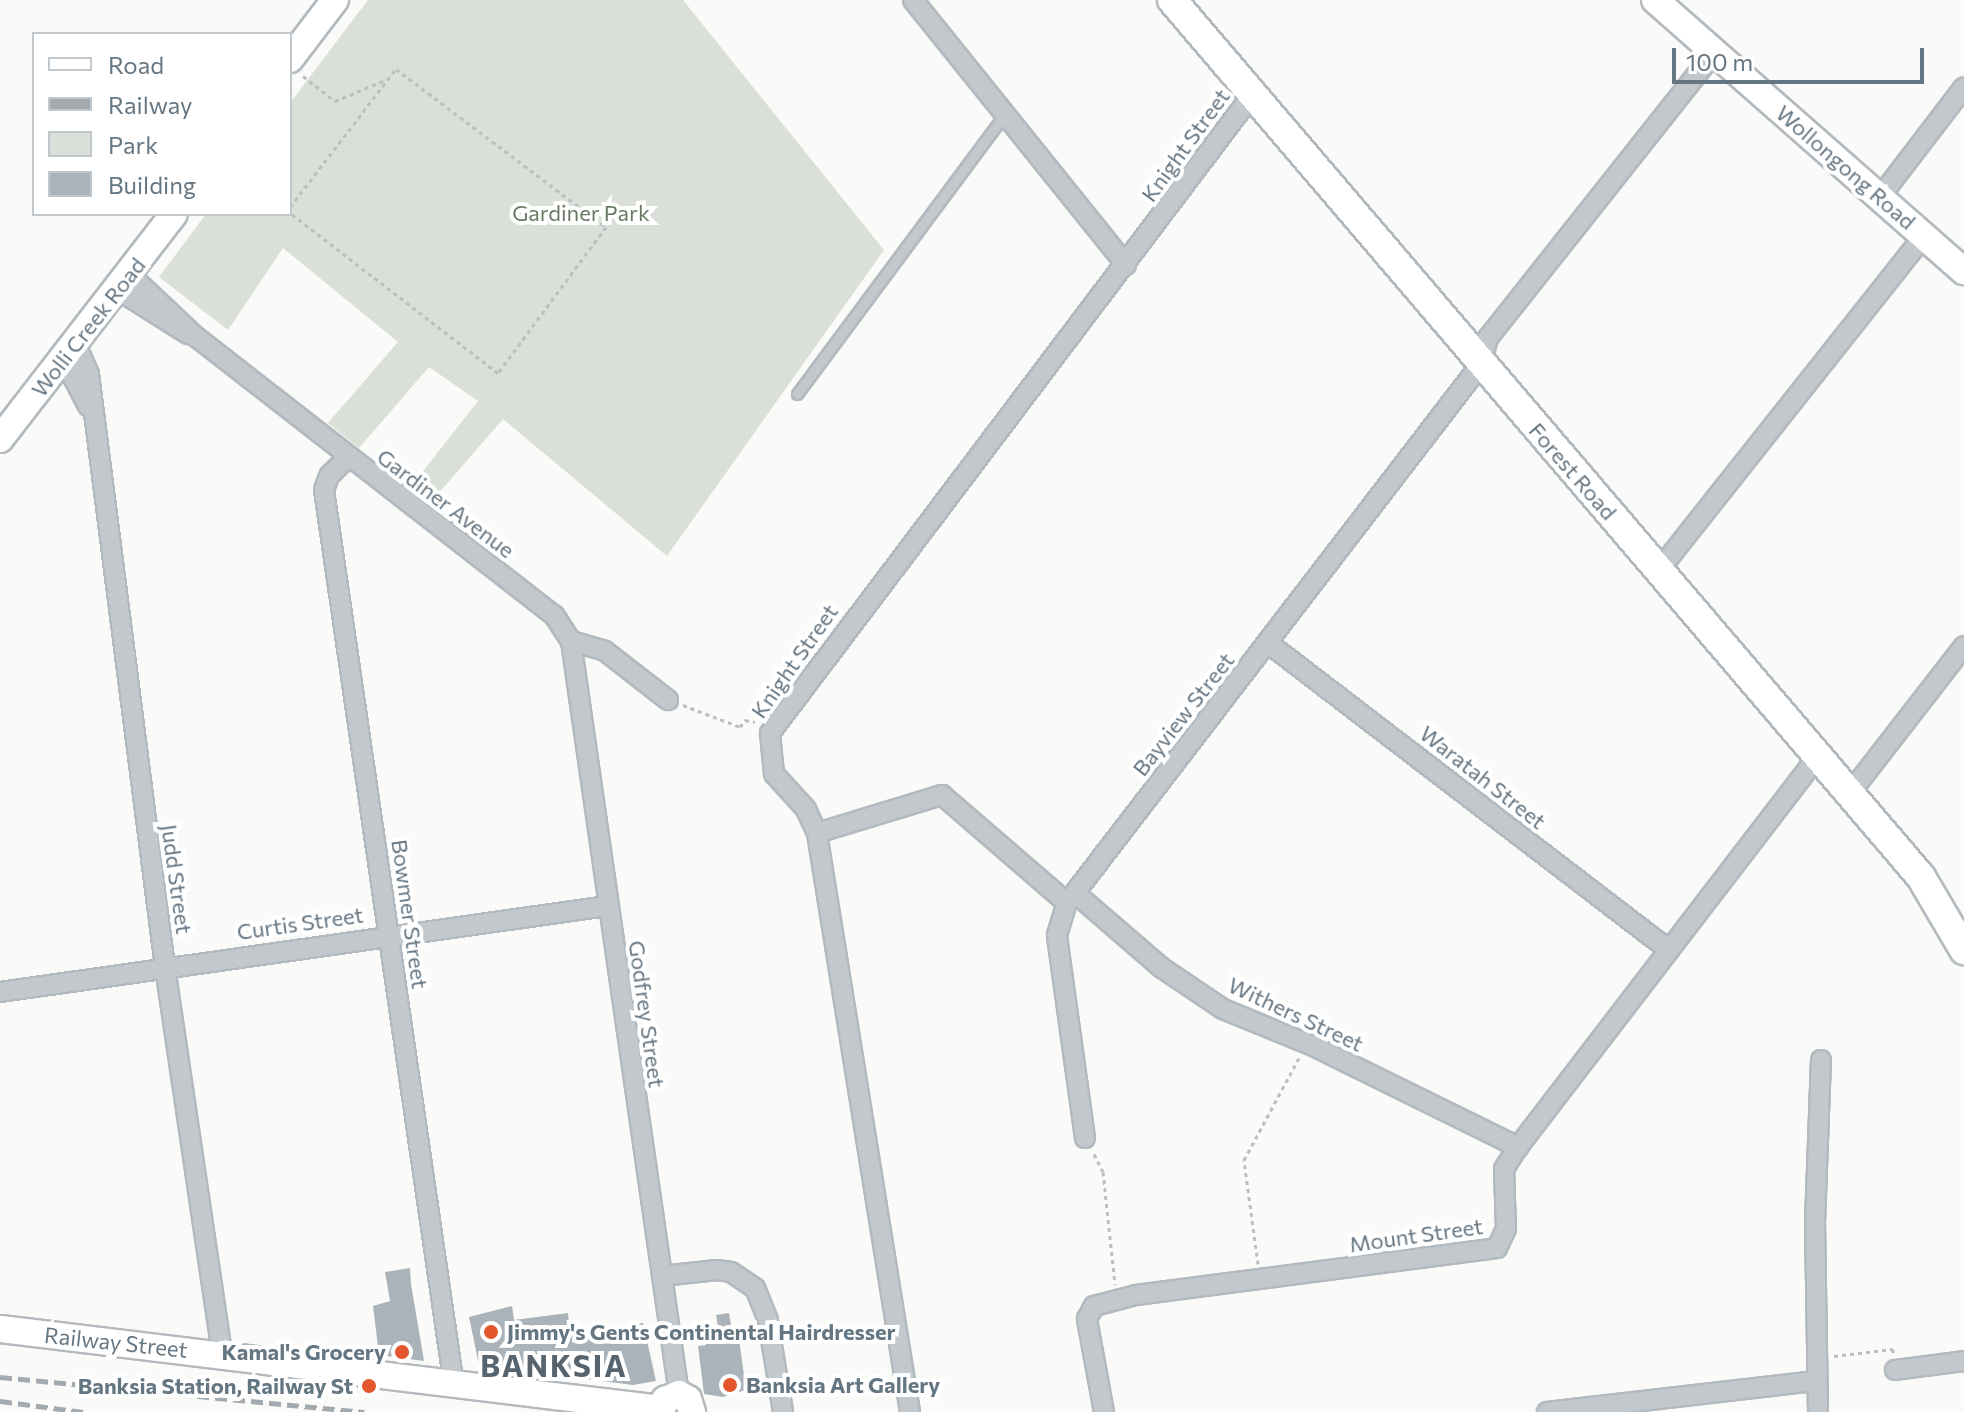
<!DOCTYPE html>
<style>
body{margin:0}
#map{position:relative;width:1964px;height:1412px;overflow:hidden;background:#fafaf8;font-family:Commissioner,sans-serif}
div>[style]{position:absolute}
.green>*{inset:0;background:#dadfd7}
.building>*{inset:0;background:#aab3b9}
.path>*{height:3px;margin-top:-1.5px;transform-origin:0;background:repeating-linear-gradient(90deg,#bbbfc2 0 4px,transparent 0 8px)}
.roads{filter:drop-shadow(2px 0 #b3babf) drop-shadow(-2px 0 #b3babf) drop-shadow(0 2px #b3babf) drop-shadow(0 -2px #b3babf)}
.lane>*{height:9px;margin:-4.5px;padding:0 4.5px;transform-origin:4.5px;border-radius:4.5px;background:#c3c8cc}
.street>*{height:18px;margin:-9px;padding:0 9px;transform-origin:9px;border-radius:9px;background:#c3c8cc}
.secondary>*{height:26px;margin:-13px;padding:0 13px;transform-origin:13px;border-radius:13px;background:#fff}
.primary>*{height:28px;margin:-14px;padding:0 14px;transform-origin:14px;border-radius:14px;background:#fff}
.rail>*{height:5px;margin-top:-2.5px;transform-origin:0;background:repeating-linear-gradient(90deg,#a2aab0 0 12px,transparent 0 18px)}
.dots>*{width:22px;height:22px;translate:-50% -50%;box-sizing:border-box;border:4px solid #fff;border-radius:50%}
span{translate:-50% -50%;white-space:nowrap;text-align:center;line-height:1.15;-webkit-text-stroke:8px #fff;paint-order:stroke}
.street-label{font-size:22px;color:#657683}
.park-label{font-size:22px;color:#687a64}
.poi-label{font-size:22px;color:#657683;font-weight:700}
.left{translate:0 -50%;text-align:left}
.right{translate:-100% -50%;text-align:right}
.district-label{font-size:30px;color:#57646e;font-weight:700;letter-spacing:2px}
.legend{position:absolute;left:32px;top:32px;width:260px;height:184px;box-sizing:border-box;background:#fff;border:2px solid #c1c8cd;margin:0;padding:10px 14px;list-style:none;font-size:24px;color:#657683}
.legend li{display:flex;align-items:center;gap:16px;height:40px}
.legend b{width:40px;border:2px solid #c1c8cd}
.scale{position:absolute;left:1672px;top:48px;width:252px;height:36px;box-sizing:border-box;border:4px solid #657683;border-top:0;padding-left:10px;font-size:24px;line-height:28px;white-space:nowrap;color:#657683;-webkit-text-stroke:6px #fff;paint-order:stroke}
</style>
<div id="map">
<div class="green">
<div style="clip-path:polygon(368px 0,683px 0,884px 250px,667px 556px,503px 419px,433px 500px,413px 484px,478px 401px,429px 367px,359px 448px,328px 423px,398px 342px,283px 248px,228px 330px,159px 277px,206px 214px,290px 214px,290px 103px)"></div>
</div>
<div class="building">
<div style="clip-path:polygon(410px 1268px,411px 1284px,424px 1361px,379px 1355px,373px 1306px,390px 1301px,385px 1272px)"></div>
<div style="clip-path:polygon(512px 1306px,514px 1320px,568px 1313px,569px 1323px,577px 1322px,579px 1333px,643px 1323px,656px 1381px,633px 1385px,479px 1365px,469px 1317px)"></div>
<div style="clip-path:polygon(729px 1313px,732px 1332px,738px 1331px,746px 1390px,723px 1397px,704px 1394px,698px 1346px,706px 1345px,705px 1335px,719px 1333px,716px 1315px)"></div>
</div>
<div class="path">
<div style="left:303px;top:76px;width:41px;rotate:38deg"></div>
<div style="left:335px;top:101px;width:54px;rotate:-22.8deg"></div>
<div style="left:290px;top:207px;width:174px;rotate:-52.5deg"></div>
<div style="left:396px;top:69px;width:263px;rotate:37deg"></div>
<div style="left:606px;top:227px;width:182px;rotate:126.5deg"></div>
<div style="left:498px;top:373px;width:262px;rotate:-142.4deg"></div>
<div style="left:683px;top:705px;width:61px;rotate:21.1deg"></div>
<div style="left:740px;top:727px;width:9px;rotate:-54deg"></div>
<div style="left:745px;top:720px;width:10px;rotate:11deg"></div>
<div style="left:1094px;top:1154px;width:20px;rotate:63deg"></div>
<div style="left:1103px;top:1172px;width:113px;rotate:83.9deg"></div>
<div style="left:1258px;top:1264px;width:105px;rotate:-97.7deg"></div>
<div style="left:1244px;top:1160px;width:116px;rotate:-61.7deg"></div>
<div style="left:1834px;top:1356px;width:59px;rotate:-6.8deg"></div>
<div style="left:1893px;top:1349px;width:5px;rotate:90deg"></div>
</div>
<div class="roads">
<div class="lane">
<div style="left:797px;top:394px;width:350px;rotate:-53.4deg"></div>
</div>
<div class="street">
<div style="left:913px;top:0;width:340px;rotate:51.2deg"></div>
<div style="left:1880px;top:197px;width:138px;rotate:-52.6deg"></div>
<div style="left:129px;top:274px;width:91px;rotate:43.2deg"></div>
<div style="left:195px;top:336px;width:455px;rotate:37.9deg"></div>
<div style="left:554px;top:615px;width:31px;rotate:57deg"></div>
<div style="left:571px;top:641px;width:35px;rotate:16deg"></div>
<div style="left:605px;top:651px;width:80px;rotate:37.9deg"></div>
<div style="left:118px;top:290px;width:83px;rotate:32.2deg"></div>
<div style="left:76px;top:344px;width:33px;rotate:67deg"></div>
<div style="left:89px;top:374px;width:598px;rotate:82.7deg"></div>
<div style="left:165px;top:967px;width:391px;rotate:81.6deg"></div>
<div style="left:64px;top:360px;width:52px;rotate:62.4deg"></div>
<div style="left:347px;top:458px;width:25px;rotate:135deg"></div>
<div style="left:329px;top:476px;width:15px;rotate:110deg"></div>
<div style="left:324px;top:490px;width:904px;rotate:81.74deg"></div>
<div style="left:1659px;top:570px;width:426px;rotate:-51.6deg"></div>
<div style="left:571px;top:641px;width:761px;rotate:81.84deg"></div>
<div style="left:1268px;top:643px;width:505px;rotate:37.44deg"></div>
<div style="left:1850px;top:793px;width:186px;rotate:-52.2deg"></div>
<div style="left:817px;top:833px;width:131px;rotate:-16.9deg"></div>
<div style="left:942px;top:795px;width:165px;rotate:40.8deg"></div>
<div style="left:1075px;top:893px;width:115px;rotate:40.8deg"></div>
<div style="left:1162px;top:968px;width:73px;rotate:33.9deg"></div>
<div style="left:1223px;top:1009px;width:97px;rotate:22.3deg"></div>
<div style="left:1313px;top:1046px;width:229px;rotate:26.2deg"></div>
<div style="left:0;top:992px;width:613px;rotate:-8.06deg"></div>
<div style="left:1085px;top:1138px;width:205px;rotate:-97.9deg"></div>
<div style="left:1057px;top:935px;width:34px;rotate:-73deg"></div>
<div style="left:1067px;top:903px;width:680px;rotate:-52.47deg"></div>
<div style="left:1481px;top:364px;width:27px;rotate:-75deg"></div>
<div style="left:1488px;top:338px;width:365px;rotate:-51.6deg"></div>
<div style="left:662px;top:1276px;width:55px;rotate:-6.2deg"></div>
<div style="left:717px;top:1270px;width:14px;rotate:8deg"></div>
<div style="left:731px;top:1272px;width:29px;rotate:34deg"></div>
<div style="left:755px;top:1288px;width:35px;rotate:68deg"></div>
<div style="left:768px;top:1321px;width:92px;rotate:80.6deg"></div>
<div style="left:1895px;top:1370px;width:70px;rotate:-7.4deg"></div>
<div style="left:910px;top:1412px;width:586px;rotate:-99.13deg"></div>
<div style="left:817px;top:833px;width:26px;rotate:-115deg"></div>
<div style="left:806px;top:809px;width:47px;rotate:-132.4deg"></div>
<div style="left:774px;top:774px;width:41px;rotate:-95.6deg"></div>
<div style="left:770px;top:733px;width:800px;rotate:-52.93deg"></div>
<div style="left:1104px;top:1412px;width:95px;rotate:-100.4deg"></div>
<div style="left:1087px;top:1319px;width:15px;rotate:-62deg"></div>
<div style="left:1094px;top:1306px;width:43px;rotate:-14.7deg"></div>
<div style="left:1136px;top:1295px;width:364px;rotate:-7.4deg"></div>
<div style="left:1497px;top:1248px;width:21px;rotate:-65deg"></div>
<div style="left:1506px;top:1229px;width:60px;rotate:-91.9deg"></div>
<div style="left:1504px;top:1169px;width:26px;rotate:-58deg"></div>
<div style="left:1518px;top:1147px;width:493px;rotate:-52.5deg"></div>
<div style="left:1547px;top:1412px;width:271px;rotate:-6.6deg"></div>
<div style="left:1818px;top:1412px;width:189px;rotate:-90.9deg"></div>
<div style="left:1815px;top:1223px;width:163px;rotate:-87.9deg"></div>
</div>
<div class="secondary">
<div style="left:1655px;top:0;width:411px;rotate:41.3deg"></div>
<div style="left:290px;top:59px;width:74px;rotate:-52.7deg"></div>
<div style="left:0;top:439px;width:284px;rotate:-52.3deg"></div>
<div style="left:1px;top:1329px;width:665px;rotate:6.91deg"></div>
<div style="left:661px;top:1412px;width:13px;rotate:-72deg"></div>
<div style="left:665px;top:1400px;width:15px;rotate:-23deg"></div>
<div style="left:679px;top:1394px;width:10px;rotate:29deg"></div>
<div style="left:688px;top:1399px;width:14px;rotate:73deg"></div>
</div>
<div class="primary">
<div style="left:1172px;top:0;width:1153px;rotate:49.5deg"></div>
<div style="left:1921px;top:877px;width:85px;rotate:59.5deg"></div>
</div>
</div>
<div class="rail">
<div style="left:0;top:1377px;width:366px;rotate:5.5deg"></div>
<div style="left:0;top:1401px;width:84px;rotate:7.5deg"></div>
</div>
<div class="dots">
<div style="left:491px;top:1332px;background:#e4572e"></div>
<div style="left:402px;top:1352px;background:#e4572e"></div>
<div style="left:730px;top:1385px;background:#e4572e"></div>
<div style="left:369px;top:1386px;background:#e4572e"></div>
</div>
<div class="street-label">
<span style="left:1185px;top:145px;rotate:-54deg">Knight Street</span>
<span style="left:1846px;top:167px;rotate:41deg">Wollongong Road</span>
<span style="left:88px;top:327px;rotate:-52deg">Wolli Creek Road</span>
<span style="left:1573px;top:471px;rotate:49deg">Forest Road</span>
<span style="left:446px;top:503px;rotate:37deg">Gardiner Avenue</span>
<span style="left:794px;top:661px;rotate:-55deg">Knight Street</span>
<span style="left:1183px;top:714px;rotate:-52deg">Bayview Street</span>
<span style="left:1483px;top:777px;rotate:38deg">Waratah Street</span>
<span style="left:177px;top:879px;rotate:82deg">Judd Street</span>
<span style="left:410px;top:914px;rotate:82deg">Bowmer Street</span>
<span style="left:300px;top:923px;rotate:-8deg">Curtis Street</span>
<span style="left:647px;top:1014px;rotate:82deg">Godfrey Street</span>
<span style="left:1296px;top:1014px;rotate:25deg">Withers Street</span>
<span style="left:1416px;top:1235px;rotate:-8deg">Mount Street</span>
<span style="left:116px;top:1342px;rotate:6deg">Railway Street</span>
</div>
<div class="park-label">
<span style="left:581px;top:213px">Gardiner Park</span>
</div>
<div class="poi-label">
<span class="left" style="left:507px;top:1332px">Jimmy's Gents Continental Hairdresser</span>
<span class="right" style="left:386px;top:1352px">Kamal's Grocery</span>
<span class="left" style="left:746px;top:1385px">Banksia Art Gallery</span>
<span class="right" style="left:353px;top:1386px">Banksia Station, Railway St</span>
</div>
<div class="district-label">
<span style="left:554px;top:1365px">BANKSIA</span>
</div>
<ul class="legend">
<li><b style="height:10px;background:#fff"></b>Road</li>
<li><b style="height:10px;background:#a2aab0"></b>Railway</li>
<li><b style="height:22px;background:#dadfd7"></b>Park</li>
<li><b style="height:22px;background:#aab3b9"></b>Building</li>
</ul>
<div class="scale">100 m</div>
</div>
